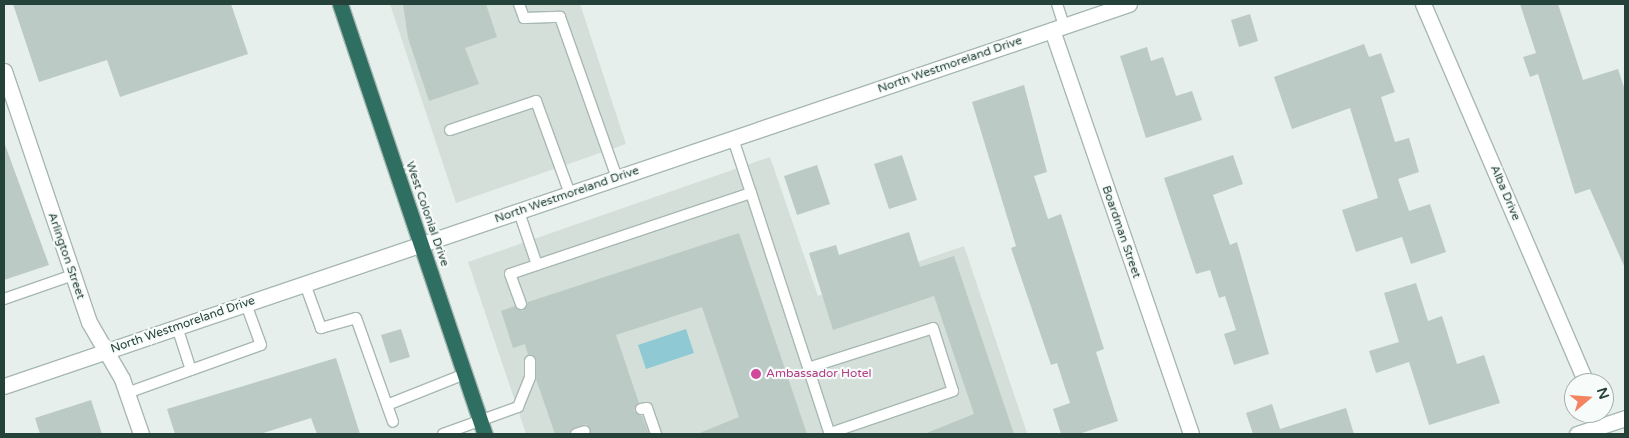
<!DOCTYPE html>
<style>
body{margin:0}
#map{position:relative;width:1629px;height:438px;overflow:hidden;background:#e6efeb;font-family:"Varela Round",sans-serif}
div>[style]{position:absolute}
.built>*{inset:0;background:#d4dfda}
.water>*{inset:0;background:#8ec9d4}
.building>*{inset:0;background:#bbcac4}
.roads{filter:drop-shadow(1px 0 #a8b8b2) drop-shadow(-1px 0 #a8b8b2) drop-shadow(0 1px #a8b8b2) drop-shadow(0 -1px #a8b8b2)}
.lane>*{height:10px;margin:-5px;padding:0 5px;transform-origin:5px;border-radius:5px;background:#fff}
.street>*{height:15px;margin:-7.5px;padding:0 7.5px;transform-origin:7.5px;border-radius:7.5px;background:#fff}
.secondary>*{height:15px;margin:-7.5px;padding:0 7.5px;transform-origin:7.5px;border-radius:7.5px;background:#fff}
.highway>*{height:15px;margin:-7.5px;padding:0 7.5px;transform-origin:7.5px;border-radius:7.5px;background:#2f6f62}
.dots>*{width:14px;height:14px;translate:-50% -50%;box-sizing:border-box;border:2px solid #f7fbf9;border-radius:50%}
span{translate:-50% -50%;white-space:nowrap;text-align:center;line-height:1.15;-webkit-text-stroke:4.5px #f7fbf9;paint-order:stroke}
.street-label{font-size:12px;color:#24423a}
.hotel-label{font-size:12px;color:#b23c85}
.left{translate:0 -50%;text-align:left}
.frame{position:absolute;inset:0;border:5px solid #24423a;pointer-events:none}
.north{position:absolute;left:1564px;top:373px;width:50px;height:50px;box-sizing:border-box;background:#f7fbf9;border:1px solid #a3b1ad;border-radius:50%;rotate:72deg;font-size:14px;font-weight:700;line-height:20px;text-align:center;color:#24423a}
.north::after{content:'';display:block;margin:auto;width:18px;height:22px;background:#f4845f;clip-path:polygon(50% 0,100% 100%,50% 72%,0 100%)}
</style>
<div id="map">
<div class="built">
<div style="clip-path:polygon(390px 4px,580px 4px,626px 144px,456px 203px)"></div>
<div style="clip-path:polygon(770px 157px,818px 296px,964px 246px,1027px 433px,526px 434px,468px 262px)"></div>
</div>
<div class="water">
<div style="clip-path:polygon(686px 329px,694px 353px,646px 369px,638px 345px)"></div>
</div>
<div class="building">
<div style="clip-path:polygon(13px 4px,231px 4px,248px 54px,120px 97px,107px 60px,39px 82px)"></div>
<div style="clip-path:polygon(403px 4px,486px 4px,497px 37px,465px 48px,479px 84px,429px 101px,408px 38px)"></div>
<div style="clip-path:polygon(1520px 4px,1558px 4px,1583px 80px,1618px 69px,1625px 90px,1625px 268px,1590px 189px,1575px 194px,1538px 74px,1530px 77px,1523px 57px,1536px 53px)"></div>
<div style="clip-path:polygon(1250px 14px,1258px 41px,1239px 47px,1231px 20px)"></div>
<div style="clip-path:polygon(1364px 44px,1369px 57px,1381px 53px,1395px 92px,1381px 97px,1395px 142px,1409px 138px,1419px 172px,1398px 179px,1409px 211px,1430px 204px,1446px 252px,1411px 264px,1402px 237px,1356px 252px,1342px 210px,1378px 198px,1350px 108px,1292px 129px,1274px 77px)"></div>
<div style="clip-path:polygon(1147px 47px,1151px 61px,1163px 57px,1176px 96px,1192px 91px,1202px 120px,1146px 138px,1120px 56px)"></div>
<div style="clip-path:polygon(1024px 85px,1047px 172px,1034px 176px,1048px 219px,1061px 214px,1104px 349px,1096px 352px,1118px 421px,1079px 434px,1061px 434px,1053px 409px,1070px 403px,1057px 363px,1051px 365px,1011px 248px,1016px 246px,972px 102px)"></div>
<div style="clip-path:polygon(4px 142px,49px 265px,4px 280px)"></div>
<div style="clip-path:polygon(902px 155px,917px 200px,889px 209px,874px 164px)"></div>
<div style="clip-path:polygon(1233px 155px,1243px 184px,1213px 195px,1230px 245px,1237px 242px,1269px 354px,1234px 365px,1224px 334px,1236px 330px,1225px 296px,1219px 298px,1210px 270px,1196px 274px,1164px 178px)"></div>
<div style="clip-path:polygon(817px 165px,830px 204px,797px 215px,784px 176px)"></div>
<div style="clip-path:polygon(909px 232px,920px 267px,954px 256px,1014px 434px,924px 434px,974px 414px,934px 296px,833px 330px,809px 253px,836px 245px,839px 255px)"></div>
<div style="clip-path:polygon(739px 233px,807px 434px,697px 434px,739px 417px,702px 307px,616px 335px,639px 403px,634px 411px,642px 416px,649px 434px,591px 434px,586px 424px,567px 434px,555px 434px,536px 379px,536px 358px,528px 355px,525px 344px,513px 348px,501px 311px,515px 306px,523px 311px,528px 302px)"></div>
<div style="clip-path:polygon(1416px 283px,1428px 321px,1442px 316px,1457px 364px,1484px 355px,1500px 403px,1429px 425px,1409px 362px,1376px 373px,1369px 351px,1399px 342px,1384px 293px)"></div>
<div style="clip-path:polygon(401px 329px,410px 357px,390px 363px,381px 335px)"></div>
<div style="clip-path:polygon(336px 358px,360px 434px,317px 434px,311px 418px,260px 434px,175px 434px,167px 409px)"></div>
<div style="clip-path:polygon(91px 400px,102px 434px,40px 434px,35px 418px)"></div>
<div style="clip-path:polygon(1272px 404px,1280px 429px,1346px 408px,1354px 434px,1253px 434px,1246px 413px)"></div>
</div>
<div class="roads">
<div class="lane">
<div style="left:519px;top:4px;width:15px;rotate:70deg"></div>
<div style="left:524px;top:18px;width:36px;rotate:-2deg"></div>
<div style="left:560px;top:17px;width:171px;rotate:70.5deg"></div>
<div style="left:1057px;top:4px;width:23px;rotate:72deg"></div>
<div style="left:450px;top:130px;width:91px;rotate:-18.6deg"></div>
<div style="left:536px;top:101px;width:99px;rotate:69.9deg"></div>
<div style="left:751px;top:193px;width:254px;rotate:71.9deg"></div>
<div style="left:519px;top:212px;width:56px;rotate:71.2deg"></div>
<div style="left:305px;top:284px;width:47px;rotate:70deg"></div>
<div style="left:321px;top:328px;width:36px;rotate:-16deg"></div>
<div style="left:356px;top:318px;width:110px;rotate:70.4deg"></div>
<div style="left:4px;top:299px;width:73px;rotate:-19.2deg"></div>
<div style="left:521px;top:304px;width:32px;rotate:-110deg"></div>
<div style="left:510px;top:274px;width:254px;rotate:-18.6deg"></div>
<div style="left:751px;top:193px;width:57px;rotate:-108.4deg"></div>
<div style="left:177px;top:327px;width:45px;rotate:72deg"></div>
<div style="left:191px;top:370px;width:74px;rotate:-19.7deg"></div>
<div style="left:261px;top:345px;width:44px;rotate:-110.1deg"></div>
<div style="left:808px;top:368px;width:131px;rotate:-17.7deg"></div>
<div style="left:933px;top:328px;width:66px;rotate:72.4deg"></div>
<div style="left:953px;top:391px;width:130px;rotate:161.1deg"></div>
<div style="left:127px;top:393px;width:68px;rotate:-19.8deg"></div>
<div style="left:387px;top:405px;width:84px;rotate:-21.7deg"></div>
<div style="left:641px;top:409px;width:6px;rotate:-9deg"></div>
<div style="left:647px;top:408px;width:28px;rotate:71deg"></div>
<div style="left:443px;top:434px;width:80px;rotate:-19.8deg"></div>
<div style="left:518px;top:407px;width:32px;rotate:-68deg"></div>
<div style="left:530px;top:377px;width:16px;rotate:-90deg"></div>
<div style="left:576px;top:434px;width:9px;rotate:-18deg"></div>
</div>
<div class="street">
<div style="left:1423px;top:4px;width:413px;rotate:66.7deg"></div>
<div style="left:1052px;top:30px;width:427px;rotate:71deg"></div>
<div style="left:4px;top:71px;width:265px;rotate:71.3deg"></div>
<div style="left:89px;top:322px;width:66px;rotate:59.9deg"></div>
<div style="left:122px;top:379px;width:58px;rotate:70.9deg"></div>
<div style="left:1577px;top:434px;width:51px;rotate:-18.4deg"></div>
</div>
<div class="secondary">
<div style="left:4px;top:386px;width:1188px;rotate:-18.76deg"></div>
</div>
<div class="highway">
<div style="left:340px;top:4px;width:454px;rotate:71.4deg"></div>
</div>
</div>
<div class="dots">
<div style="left:756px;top:374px;background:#d1479c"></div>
</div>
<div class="street-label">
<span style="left:950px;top:65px;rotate:-19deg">North Westmoreland Drive</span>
<span style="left:1505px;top:193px;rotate:67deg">Alba Drive</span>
<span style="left:567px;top:195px;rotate:-19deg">North Westmoreland Drive</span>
<span style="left:427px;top:214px;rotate:71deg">West Colonial Drive</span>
<span style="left:1121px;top:232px;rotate:71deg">Boardman Street</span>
<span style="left:66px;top:256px;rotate:71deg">Arlington Street</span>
<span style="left:183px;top:325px;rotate:-19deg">North Westmoreland Drive</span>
</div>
<div class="hotel-label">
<span class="left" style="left:766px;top:374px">Ambassador Hotel</span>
</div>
<div class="frame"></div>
<div class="north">N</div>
</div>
